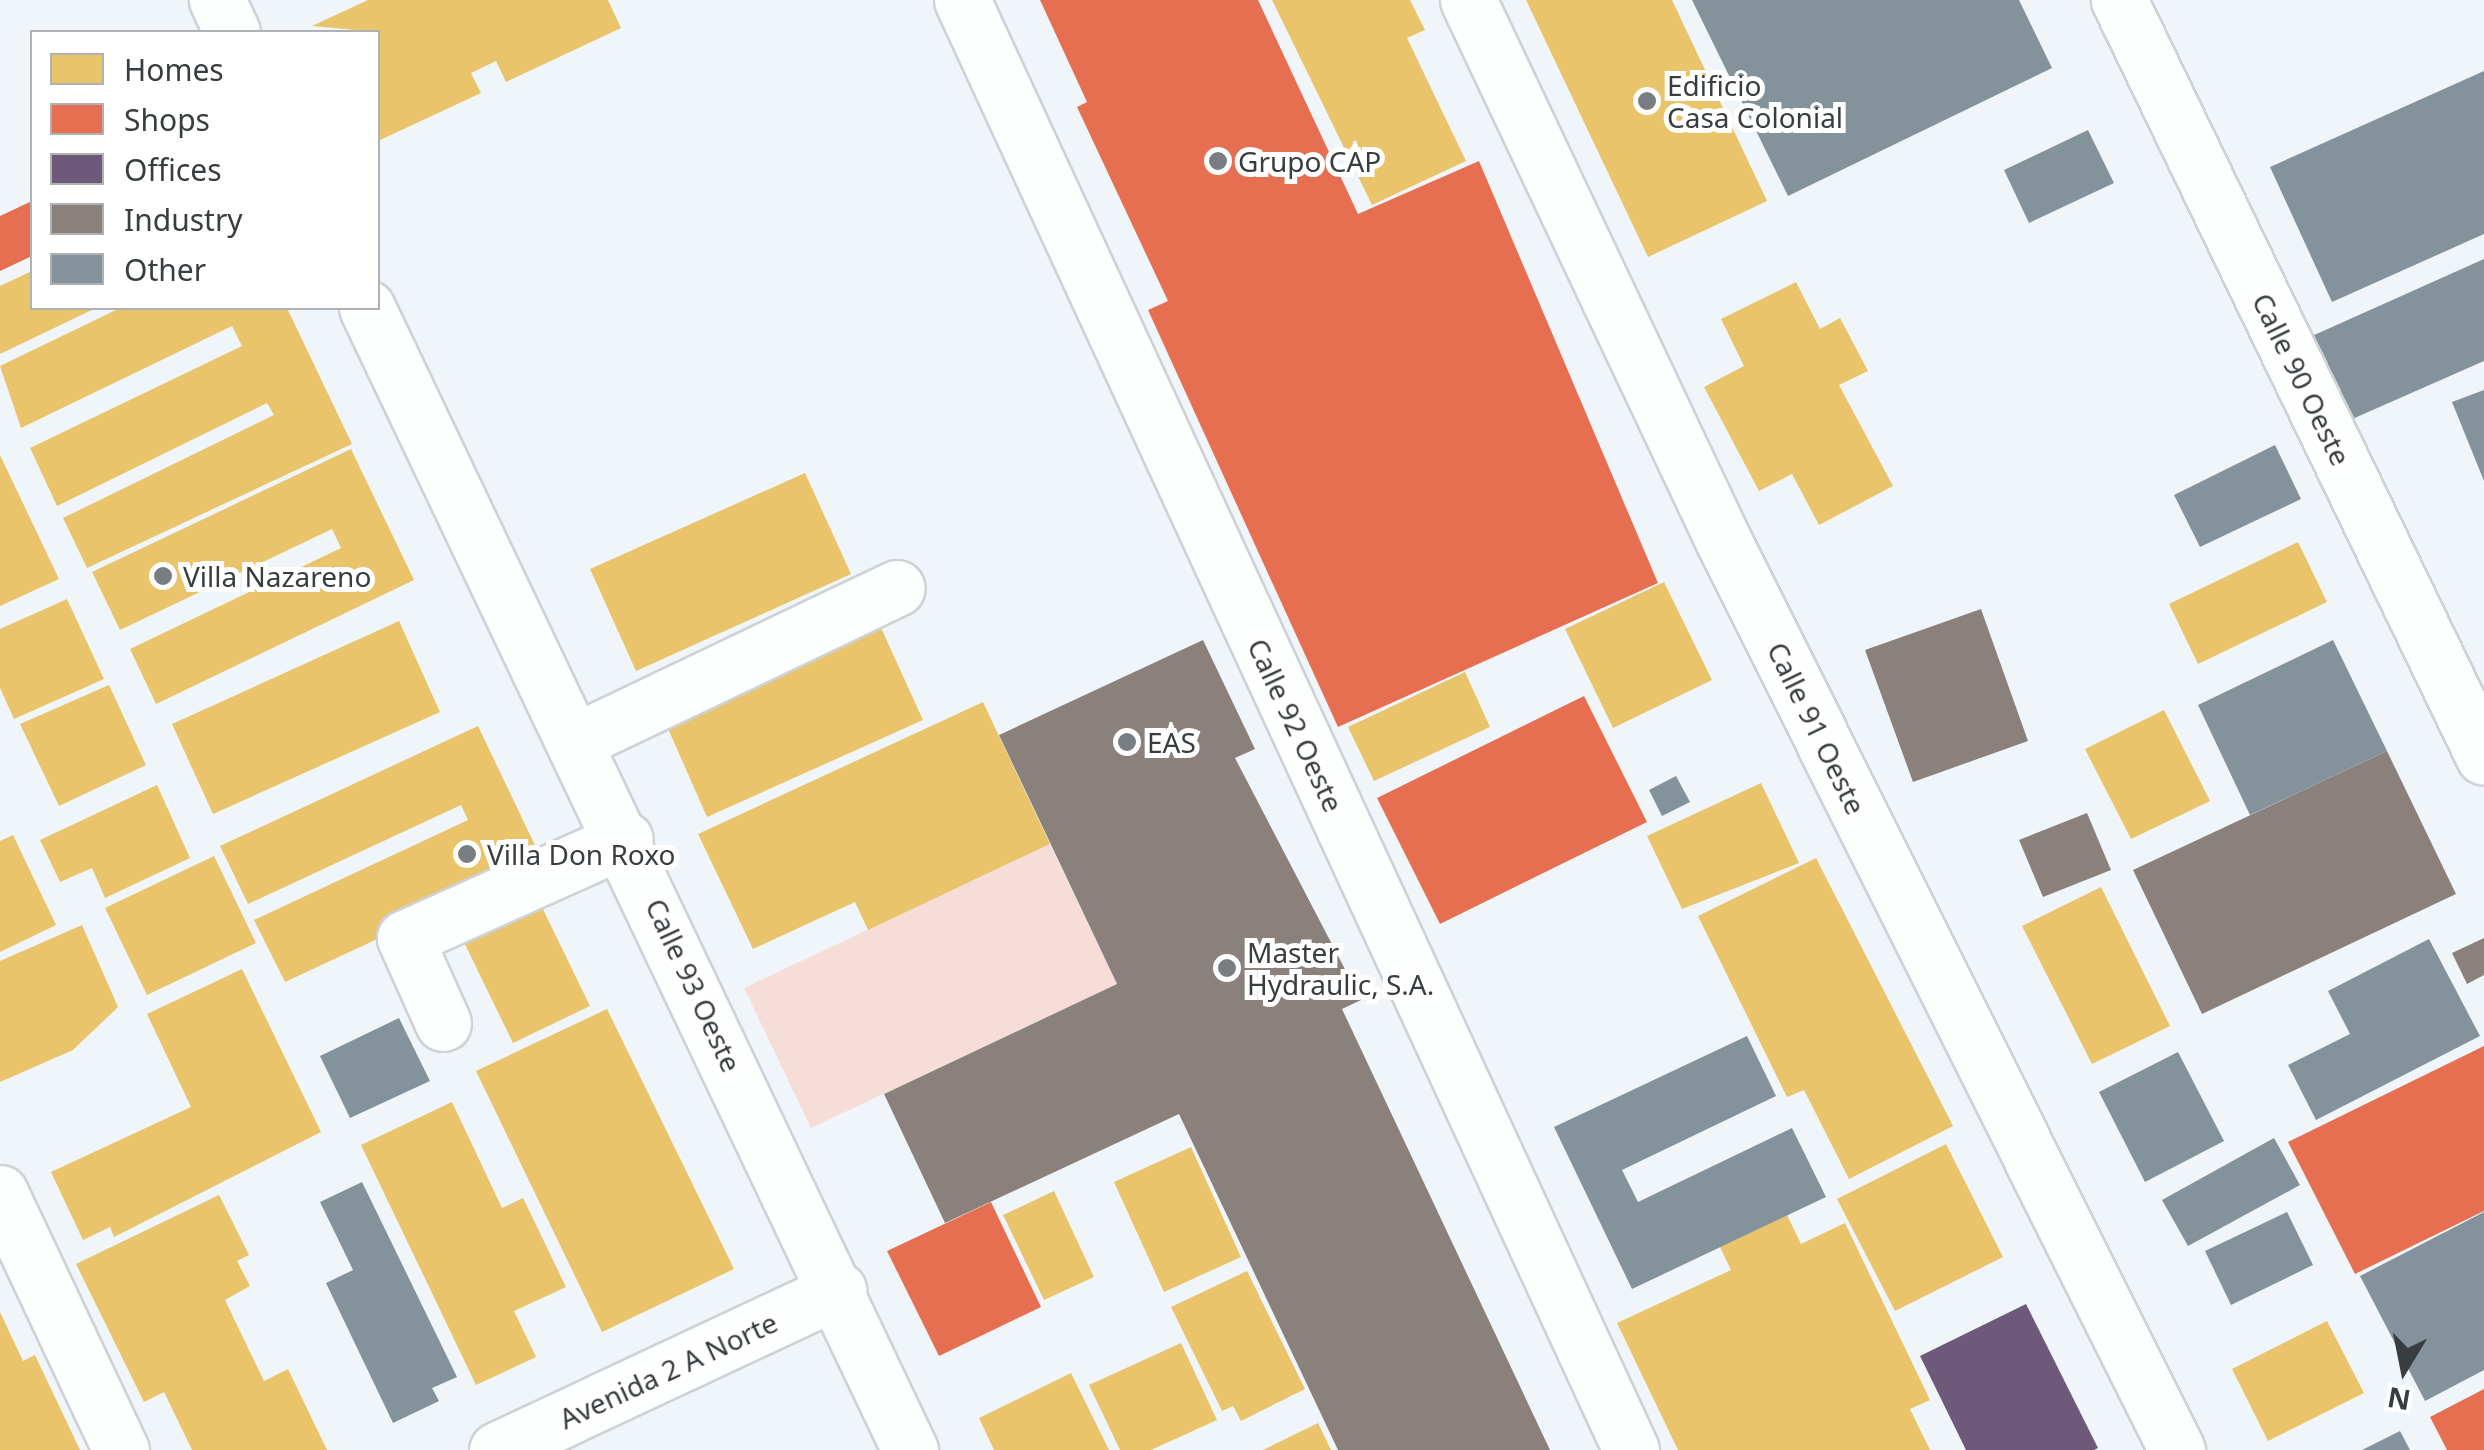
<!DOCTYPE html>
<style>
body{margin:0}
#map{position:relative;width:2484px;height:1450px;overflow:hidden;background:#f0f5fa;font-family:"Noto Sans",sans-serif}
div>[style]{position:absolute}
.green>*{inset:0;background:#f7ddd8}
.homes>*{inset:0;background:#e9c46a}
.shops>*{inset:0;background:#e76f51}
.offices>*{inset:0;background:#6d597a}
.industry>*{inset:0;background:#8a817c}
.building>*{inset:0;background:#83929b}
.roads{filter:drop-shadow(2px 0 #ced2d6) drop-shadow(-2px 0 #ced2d6) drop-shadow(0 2px #ced2d6) drop-shadow(0 -2px #ced2d6)}
.minor>*{height:55px;margin:-27.5px;padding:0 27.5px;transform-origin:27.5px;border-radius:27.5px;background:#fdfefe}
.dots>*{width:28px;height:28px;translate:-50% -50%;box-sizing:border-box;border:5px solid #fff;border-radius:50%}
span{translate:-50% -50%;white-space:nowrap;text-align:center;line-height:1.15;-webkit-text-stroke:10px #fff;paint-order:stroke}
.poi-label{font-size:28px;color:#383d40}
.left{translate:0 -50%;text-align:left}
.street-label{font-size:28px;color:#383d40}
.legend{position:absolute;left:30px;top:30px;width:350px;height:280px;box-sizing:border-box;background:#fff;border:2px solid #afb1b3;margin:0;padding:12px 18px;list-style:none;font-size:30px;color:#383d40}
.legend li{display:flex;align-items:center;gap:20px;height:50px}
.legend b{width:50px;border:2px solid #afb1b3}
.north{position:absolute;left:2354px;top:1320px;width:100px;height:100px;-webkit-text-stroke:8px #fff;paint-order:stroke;rotate:190deg;font-size:28px;font-weight:700;line-height:40px;text-align:center;color:#383d40}
.north::after{content:'';display:block;margin:auto;width:35px;height:45px;background:#383d40;clip-path:polygon(50% 0,100% 100%,50% 72%,0 100%)}
</style>
<div id="map">
<div class="green">
<div style="clip-path:polygon(1050px 844px,1117px 984px,811px 1128px,744px 988px)"></div>
</div>
<div class="homes">
<div style="clip-path:polygon(368px 0,608px 0,621px 28px,506px 82px,496px 61px,471px 73px,481px 93px,378px 141px,378px 32px,312px 26px)"></div>
<div style="clip-path:polygon(1272px 0,1410px 0,1425px 30px,1407px 38px,1466px 161px,1372px 205px)"></div>
<div style="clip-path:polygon(1526px 0,1672px 0,1767px 201px,1648px 257px)"></div>
<div style="clip-path:polygon(32px 271px,32px 308px,96px 308px,0 354px,0 286px)"></div>
<div style="clip-path:polygon(1796px 282px,1820px 329px,1840px 318px,1868px 371px,1839px 385px,1893px 486px,1819px 525px,1792px 474px,1759px 491px,1704px 387px,1744px 366px,1721px 319px)"></div>
<div style="clip-path:polygon(120px 308px,287px 308px,352px 444px,87px 568px,63px 518px,274px 415px,267px 403px,57px 506px,30px 448px,242px 346px,232px 326px,21px 428px,0 366px)"></div>
<div style="clip-path:polygon(351px 449px,414px 580px,156px 704px,130px 649px,341px 548px,332px 529px,120px 630px,92px 572px)"></div>
<div style="clip-path:polygon(0 455px,59px 579px,0 606px)"></div>
<div style="clip-path:polygon(805px 473px,851px 574px,636px 671px,590px 569px)"></div>
<div style="clip-path:polygon(2298px 542px,2327px 602px,2198px 664px,2169px 604px)"></div>
<div style="clip-path:polygon(1664px 582px,1712px 680px,1613px 728px,1565px 629px)"></div>
<div style="clip-path:polygon(67px 599px,104px 679px,14px 719px,0 688px,0 629px)"></div>
<div style="clip-path:polygon(877px 619px,923px 720px,707px 817px,662px 715px)"></div>
<div style="clip-path:polygon(399px 621px,440px 712px,213px 814px,172px 724px)"></div>
<div style="clip-path:polygon(1465px 672px,1490px 727px,1374px 781px,1348px 727px)"></div>
<div style="clip-path:polygon(109px 685px,146px 765px,59px 806px,20px 724px)"></div>
<div style="clip-path:polygon(983px 702px,1050px 844px,868px 930px,855px 902px,753px 949px,698px 834px)"></div>
<div style="clip-path:polygon(2164px 710px,2210px 801px,2131px 839px,2085px 749px)"></div>
<div style="clip-path:polygon(478px 726px,543px 862px,285px 982px,254px 920px,468px 820px,461px 805px,248px 904px,220px 846px)"></div>
<div style="clip-path:polygon(1761px 783px,1799px 863px,1682px 909px,1647px 836px)"></div>
<div style="clip-path:polygon(157px 785px,190px 858px,105px 898px,92px 868px,60px 882px,40px 840px)"></div>
<div style="clip-path:polygon(13px 835px,56px 925px,0 952px,0 841px)"></div>
<div style="clip-path:polygon(214px 856px,256px 943px,147px 995px,105px 908px)"></div>
<div style="clip-path:polygon(1816px 858px,1953px 1126px,1849px 1179px,1804px 1090px,1787px 1097px,1698px 916px)"></div>
<div style="clip-path:polygon(2101px 887px,2170px 1026px,2092px 1064px,2022px 926px)"></div>
<div style="clip-path:polygon(536px 895px,590px 1006px,513px 1043px,459px 932px)"></div>
<div style="clip-path:polygon(82px 925px,118px 1007px,73px 1050px,0 1082px,0 961px)"></div>
<div style="clip-path:polygon(242px 969px,321px 1132px,114px 1237px,110px 1227px,83px 1240px,51px 1172px,191px 1107px,147px 1014px)"></div>
<div style="clip-path:polygon(607px 1009px,734px 1269px,602px 1332px,476px 1071px)"></div>
<div style="clip-path:polygon(452px 1102px,502px 1208px,523px 1198px,566px 1287px,514px 1311px,536px 1357px,476px 1385px,361px 1145px)"></div>
<div style="clip-path:polygon(1946px 1144px,2003px 1257px,1895px 1311px,1837px 1199px)"></div>
<div style="clip-path:polygon(1191px 1147px,1241px 1257px,1164px 1292px,1114px 1182px)"></div>
<div style="clip-path:polygon(1054px 1191px,1094px 1277px,1044px 1300px,1003px 1215px)"></div>
<div style="clip-path:polygon(219px 1195px,249px 1255px,237px 1261px,250px 1286px,225px 1300px,264px 1381px,288px 1369px,327px 1450px,192px 1450px,164px 1392px,144px 1402px,76px 1264px)"></div>
<div style="clip-path:polygon(1787px 1215px,1801px 1244px,1845px 1223px,1930px 1400px,1910px 1409px,1930px 1450px,1678px 1450px,1617px 1323px,1731px 1270px,1720px 1247px)"></div>
<div style="clip-path:polygon(1247px 1271px,1305px 1389px,1241px 1421px,1233px 1406px,1222px 1411px,1171px 1307px)"></div>
<div style="clip-path:polygon(0 1312px,23px 1361px,35px 1355px,80px 1450px,0 1450px)"></div>
<div style="clip-path:polygon(2327px 1321px,2364px 1393px,2268px 1441px,2232px 1369px)"></div>
<div style="clip-path:polygon(1181px 1343px,1217px 1420px,1151px 1450px,1120px 1450px,1089px 1385px)"></div>
<div style="clip-path:polygon(1071px 1373px,1109px 1450px,994px 1450px,979px 1418px)"></div>
<div style="clip-path:polygon(1318px 1423px,1331px 1450px,1263px 1450px)"></div>
</div>
<div class="shops">
<div style="clip-path:polygon(1040px 0,1258px 0,1358px 214px,1479px 161px,1658px 583px,1338px 727px,1148px 310px,1168px 301px,1077px 107px,1087px 102px)"></div>
<div style="clip-path:polygon(32px 201px,32px 256px,0 271px,0 216px)"></div>
<div style="clip-path:polygon(1584px 696px,1647px 822px,1440px 924px,1377px 798px)"></div>
<div style="clip-path:polygon(2484px 1046px,2484px 1211px,2355px 1274px,2288px 1142px)"></div>
<div style="clip-path:polygon(991px 1202px,1041px 1307px,939px 1356px,887px 1251px)"></div>
<div style="clip-path:polygon(2484px 1389px,2484px 1450px,2447px 1450px,2430px 1417px)"></div>
</div>
<div class="offices">
<div style="clip-path:polygon(2026px 1304px,2098px 1448px,2094px 1450px,1966px 1450px,1920px 1356px)"></div>
</div>
<div class="industry">
<div style="clip-path:polygon(1981px 609px,2028px 741px,1913px 782px,1865px 650px)"></div>
<div style="clip-path:polygon(1203px 640px,1255px 749px,1235px 758px,1361px 1000px,1342px 1009px,1550px 1450px,1338px 1450px,1179px 1114px,945px 1223px,884px 1094px,1117px 984px,999px 735px)"></div>
<div style="clip-path:polygon(2387px 751px,2456px 894px,2202px 1014px,2133px 870px)"></div>
<div style="clip-path:polygon(2087px 813px,2111px 870px,2043px 897px,2019px 840px)"></div>
<div style="clip-path:polygon(2484px 938px,2484px 975px,2467px 984px,2452px 953px)"></div>
</div>
<div class="building">
<div style="clip-path:polygon(1692px 0,2019px 0,2052px 68px,1788px 196px)"></div>
<div style="clip-path:polygon(2484px 71px,2484px 234px,2332px 302px,2270px 167px)"></div>
<div style="clip-path:polygon(2088px 130px,2114px 183px,2029px 223px,2004px 170px)"></div>
<div style="clip-path:polygon(2484px 259px,2484px 361px,2350px 420px,2312px 336px)"></div>
<div style="clip-path:polygon(2484px 390px,2484px 481px,2452px 402px)"></div>
<div style="clip-path:polygon(2275px 445px,2301px 499px,2200px 547px,2174px 495px)"></div>
<div style="clip-path:polygon(2333px 640px,2387px 751px,2250px 815px,2198px 705px)"></div>
<div style="clip-path:polygon(1676px 776px,1690px 802px,1662px 816px,1649px 790px)"></div>
<div style="clip-path:polygon(2429px 939px,2480px 1036px,2316px 1120px,2288px 1065px,2350px 1034px,2328px 991px)"></div>
<div style="clip-path:polygon(399px 1018px,430px 1081px,350px 1118px,320px 1056px)"></div>
<div style="clip-path:polygon(1747px 1036px,1776px 1096px,1622px 1170px,1638px 1202px,1792px 1128px,1826px 1197px,1632px 1289px,1554px 1127px)"></div>
<div style="clip-path:polygon(2178px 1052px,2224px 1141px,2145px 1182px,2099px 1092px)"></div>
<div style="clip-path:polygon(2274px 1138px,2300px 1185px,2188px 1246px,2162px 1200px)"></div>
<div style="clip-path:polygon(362px 1182px,457px 1377px,432px 1388px,439px 1401px,393px 1423px,326px 1283px,353px 1270px,320px 1202px)"></div>
<div style="clip-path:polygon(2287px 1212px,2313px 1265px,2231px 1305px,2205px 1251px)"></div>
<div style="clip-path:polygon(2484px 1212px,2484px 1370px,2425px 1401px,2360px 1276px)"></div>
<div style="clip-path:polygon(2400px 1431px,2410px 1450px,2362px 1450px)"></div>
</div>
<div class="roads">
<div class="minor">
<div style="left:217px;top:0;width:35px;rotate:65deg"></div>
<div style="left:962px;top:0;width:1597px;rotate:65.23deg"></div>
<div style="left:1468px;top:0;width:599px;rotate:64.72deg"></div>
<div style="left:1724px;top:542px;width:1015px;rotate:63.49deg"></div>
<div style="left:2119px;top:0;width:840px;rotate:64.26deg"></div>
<div style="left:367px;top:308px;width:1265px;rotate:64.57deg"></div>
<div style="left:578px;top:740px;width:353px;rotate:-25.5deg"></div>
<div style="left:443px;top:1023px;width:93px;rotate:-114.1deg"></div>
<div style="left:405px;top:938px;width:241px;rotate:-24.2deg"></div>
<div style="left:0;top:1193px;width:284px;rotate:64.8deg"></div>
<div style="left:497px;top:1450px;width:377px;rotate:-25.1deg"></div>
</div>
</div>
<div class="dots">
<div style="left:1647px;top:101px;background:#787d81"></div>
<div style="left:1218px;top:161px;background:#787d81"></div>
<div style="left:163px;top:576px;background:#787d81"></div>
<div style="left:1127px;top:742px;background:#787d81"></div>
<div style="left:467px;top:854px;background:#787d81"></div>
<div style="left:1227px;top:968px;background:#787d81"></div>
</div>
<div class="poi-label">
<span class="left" style="left:1667px;top:101px">Edificio<br>Casa Colonial</span>
<span class="left" style="left:1238px;top:161px">Grupo CAP</span>
<span class="left" style="left:183px;top:576px">Villa Nazareno</span>
<span class="left" style="left:1147px;top:742px">EAS</span>
<span class="left" style="left:487px;top:854px">Villa Don Roxo</span>
<span class="left" style="left:1247px;top:968px">Master<br>Hydraulic, S.A.</span>
</div>
<div class="street-label">
<span style="left:2302px;top:379px;rotate:64deg">Calle 90 Oeste</span>
<span style="left:1296px;top:725px;rotate:65deg">Calle 92 Oeste</span>
<span style="left:1817px;top:728px;rotate:64deg">Calle 91 Oeste</span>
<span style="left:694px;top:985px;rotate:65deg">Calle 93 Oeste</span>
<span style="left:668px;top:1370px;rotate:-25deg">Avenida 2 A Norte</span>
</div>
<ul class="legend">
<li><b style="height:28px;background:#e9c46a"></b>Homes</li>
<li><b style="height:28px;background:#e76f51"></b>Shops</li>
<li><b style="height:28px;background:#6d597a"></b>Offices</li>
<li><b style="height:28px;background:#8a817c"></b>Industry</li>
<li><b style="height:28px;background:#83929b"></b>Other</li>
</ul>
<div class="north">N</div>
</div>
